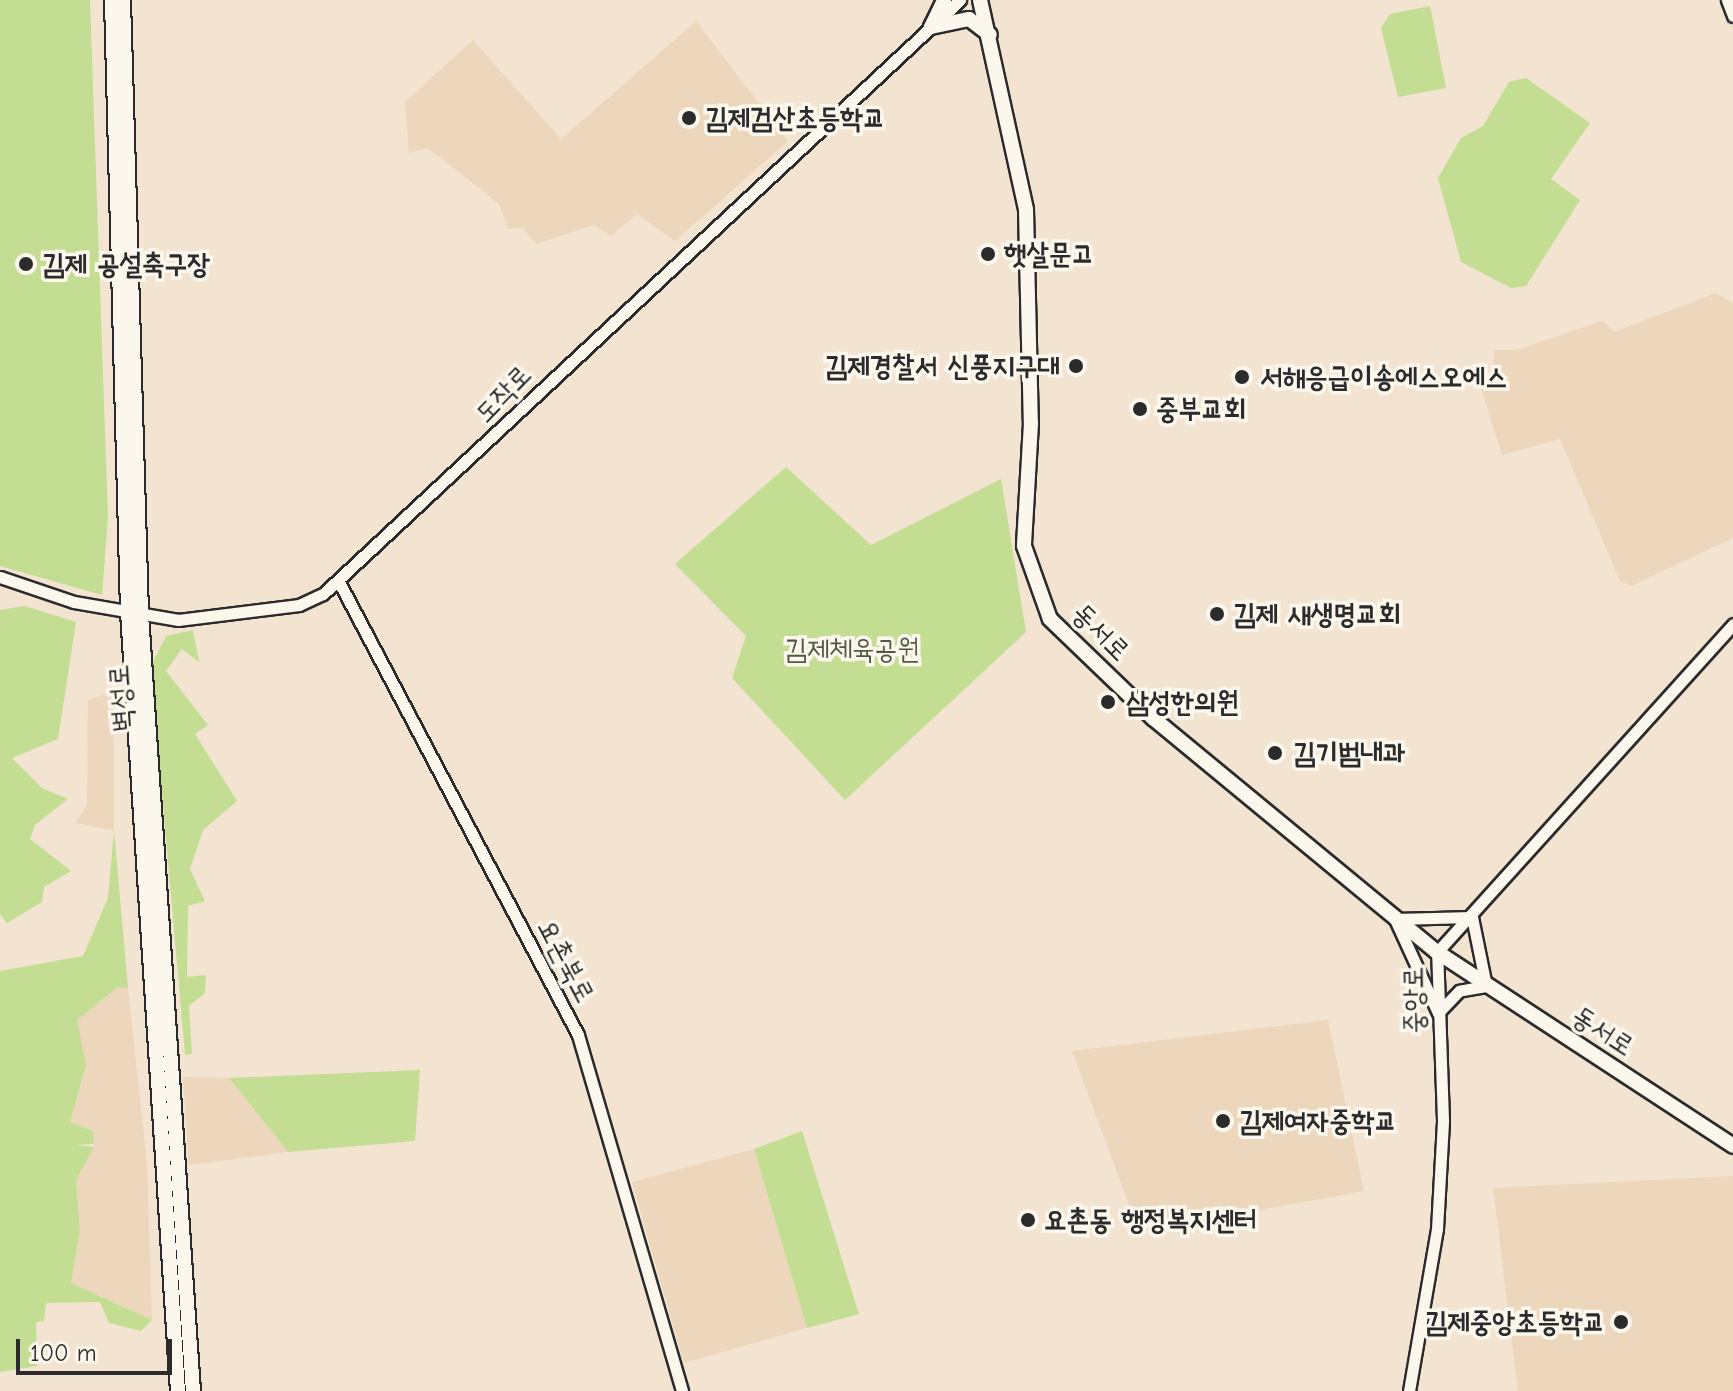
<!DOCTYPE html>
<meta charset="utf-8">
<style>
body{margin:0}
#map{position:relative;width:1733px;height:1391px;overflow:hidden;background:#f2e4d0;font-family:"Comic Neue","Poor Story",sans-serif}
div>[style]{position:absolute}
.built>*{inset:0;background:#ecd6bc}
.green>*{inset:0;background:#c3dd93}
.roads{filter:drop-shadow(2px 0 #2b2b2b) drop-shadow(-2px 0 #2b2b2b) drop-shadow(0 2px #2b2b2b) drop-shadow(0 -2px #2b2b2b)}
.minor>*{height:11px;margin:-5.5px;padding:0 5.5px;transform-origin:5.5px;border-radius:5.5px;background:#fbf7ec}
.major>*{height:14px;margin:-7px;padding:0 7px;transform-origin:7px;border-radius:7px;background:#fbf7ec}
.dots>*{width:22px;height:22px;translate:-50% -50%;box-sizing:border-box;border:4px solid #fbf7ec;border-radius:50%}
span{translate:-50% -50%;white-space:nowrap;text-align:center;line-height:1.15;-webkit-text-stroke:7px #fbf7ec;paint-order:stroke}
.poi-label{font-size:28px;color:#2b2b2b;font-weight:700}
.left{translate:0 -50%;text-align:left}
.right{translate:-100% -50%;text-align:right}
.street-label{font-size:28px;color:#2b2b2b}
.park-label{font-size:28px;color:#515845}
.scale{position:absolute;left:16px;top:1339px;width:156px;height:36px;box-sizing:border-box;border:4px solid #2b2b2b;border-top:0;padding-left:10px;font-size:24px;line-height:28px;white-space:nowrap;color:#2b2b2b;-webkit-text-stroke:6px #fbf7ec;paint-order:stroke}
</style>
<div id="map">
<div class="built">
<div style="clip-path:polygon(696px 21px,788px 141px,675px 241px,637px 214px,611px 236px,594px 225px,536px 244px,523px 228px,508px 229px,499px 204px,428px 148px,409px 153px,405px 102px,473px 40px,561px 139px)"></div>
<div style="clip-path:polygon(1716px 293px,1733px 303px,1733px 538px,1631px 586px,1620px 581px,1560px 439px,1502px 455px,1480px 385px,1492px 384px,1494px 350px,1517px 350px,1602px 321px,1614px 332px)"></div>
<div style="clip-path:polygon(113px 692px,114px 830px,75px 823px,87px 805px,88px 700px)"></div>
<div style="clip-path:polygon(118px 987px,128px 988px,147px 1163px,152px 1320px,71px 1283px,80px 1230px,76px 1180px,94px 1146px,93px 1131px,70px 1122px,86px 1065px,76px 1020px)"></div>
<div style="clip-path:polygon(1328px 1020px,1364px 1191px,1139px 1232px,1072px 1051px)"></div>
<div style="clip-path:polygon(183px 1077px,229px 1078px,288px 1152px,189px 1165px)"></div>
<div style="clip-path:polygon(754px 1149px,807px 1328px,684px 1363px,632px 1182px)"></div>
<div style="clip-path:polygon(1733px 1176px,1733px 1391px,1518px 1391px,1493px 1188px)"></div>
</div>
<div class="green">
<div style="clip-path:polygon(0 0,90px 0,108px 518px,102px 595px,0 566px)"></div>
<div style="clip-path:polygon(1430px 6px,1446px 88px,1398px 97px,1381px 28px,1390px 14px)"></div>
<div style="clip-path:polygon(1526px 78px,1590px 123px,1551px 179px,1580px 200px,1526px 286px,1511px 288px,1461px 262px,1438px 178px,1461px 138px,1483px 126px,1509px 82px)"></div>
<div style="clip-path:polygon(786px 467px,871px 545px,1001px 479px,1026px 632px,845px 800px,732px 678px,746px 636px,675px 564px)"></div>
<div style="clip-path:polygon(25px 606px,76px 622px,58px 739px,12px 758px,42px 788px,68px 799px,35px 825px,30px 839px,71px 871px,44px 887px,42px 902px,7px 923px,0 914px,0 610px)"></div>
<div style="clip-path:polygon(193px 630px,199px 662px,182px 649px,166px 671px,208px 725px,195px 734px,237px 801px,203px 830px,190px 869px,205px 901px,188px 906px,187px 977px,206px 975px,205px 993px,189px 1006px,192px 1054px,185px 1055px,151px 666px,166px 636px)"></div>
<div style="clip-path:polygon(114px 830px,128px 988px,118px 987px,77px 1020px,86px 1065px,70px 1122px,93px 1131px,94px 1144px,76px 1145px,94px 1147px,76px 1180px,80px 1230px,71px 1283px,152px 1320px,141px 1331px,109px 1323px,100px 1302px,46px 1303px,44px 1321px,36px 1322px,37px 1366px,0 1372px,0 971px,83px 956px,108px 898px)"></div>
<div style="clip-path:polygon(420px 1070px,415px 1141px,288px 1152px,229px 1078px)"></div>
<div style="clip-path:polygon(802px 1131px,859px 1314px,807px 1328px,754px 1149px)"></div>
</div>
<div class="roads">
<div class="minor">
<div style="left:1727px;top:0;width:17px;rotate:69deg"></div>
<div style="left:0;top:577px;width:78px;rotate:18.7deg"></div>
<div style="left:74px;top:602px;width:106px;rotate:9.8deg"></div>
<div style="left:178px;top:620px;width:122px;rotate:-7.1deg"></div>
<div style="left:299px;top:605px;width:26px;rotate:-25deg"></div>
<div style="left:323px;top:594px;width:871px;rotate:-43deg"></div>
<div style="left:339px;top:582px;width:512px;rotate:62.18deg"></div>
<div style="left:578px;top:1035px;width:371px;rotate:73.7deg"></div>
<div style="left:1472px;top:917px;width:70px;rotate:78.5deg"></div>
<div style="left:1486px;top:986px;width:27px;rotate:170deg"></div>
<div style="left:1459px;top:991px;width:30px;rotate:134deg"></div>
<div style="left:1438px;top:1013px;width:103px;rotate:-114.6deg"></div>
<div style="left:1395px;top:919px;width:77px;rotate:-1.5deg"></div>
<div style="left:1409px;top:1391px;width:164px;rotate:-80.2deg"></div>
<div style="left:1437px;top:1229px;width:109px;rotate:-86.8deg"></div>
<div style="left:1443px;top:1120px;width:168px;rotate:-92deg"></div>
<div style="left:1437px;top:952px;width:442px;rotate:-47.9deg"></div>
</div>
<div class="major">
<div style="left:112px;top:0;width:612px;rotate:88.5deg"></div>
<div style="left:128px;top:612px;width:781px;rotate:86.33deg"></div>
<div style="left:123px;top:0;width:615px;rotate:88.32deg"></div>
<div style="left:141px;top:615px;width:778px;rotate:86.17deg"></div>
<div style="left:980px;top:0;width:215px;rotate:77.6deg"></div>
<div style="left:1026px;top:210px;width:213px;rotate:88.7deg"></div>
<div style="left:1031px;top:423px;width:123px;rotate:93.3deg"></div>
<div style="left:1024px;top:546px;width:77px;rotate:70.4deg"></div>
<div style="left:1050px;top:619px;width:143px;rotate:43.9deg"></div>
<div style="left:1153px;top:718px;width:368px;rotate:39.5deg"></div>
<div style="left:1437px;top:952px;width:354px;rotate:33.2deg"></div>
<div style="left:931px;top:27px;width:39px;rotate:-12deg"></div>
<div style="left:969px;top:19px;width:26px;rotate:37deg"></div>
<div style="left:931px;top:27px;width:30px;rotate:-64deg"></div>
</div>
</div>
<div class="dots">
<div style="left:689px;top:118px;background:#2b2b2b"></div>
<div style="left:988px;top:254px;background:#2b2b2b"></div>
<div style="left:26px;top:264px;background:#2b2b2b"></div>
<div style="left:1076px;top:366px;background:#2b2b2b"></div>
<div style="left:1242px;top:377px;background:#2b2b2b"></div>
<div style="left:1140px;top:409px;background:#2b2b2b"></div>
<div style="left:1217px;top:614px;background:#2b2b2b"></div>
<div style="left:1108px;top:702px;background:#2b2b2b"></div>
<div style="left:1275px;top:753px;background:#2b2b2b"></div>
<div style="left:1223px;top:1121px;background:#2b2b2b"></div>
<div style="left:1028px;top:1220px;background:#2b2b2b"></div>
<div style="left:1621px;top:1322px;background:#2b2b2b"></div>
</div>
<div class="poi-label">
<span class="left" style="left:705px;top:118px">김제검산초등학교</span>
<span class="left" style="left:1004px;top:254px">햇살문고</span>
<span class="left" style="left:42px;top:264px">김제 공설축구장</span>
<span class="right" style="left:1060px;top:366px">김제경찰서 신풍지구대</span>
<span class="left" style="left:1260px;top:377px">서해응급이송에스오에스</span>
<span class="left" style="left:1156px;top:409px">중부교회</span>
<span class="left" style="left:1233px;top:614px">김제 새생명교회</span>
<span class="left" style="left:1126px;top:702px">삼성한의원</span>
<span class="left" style="left:1293px;top:753px">김기범내과</span>
<span class="left" style="left:1239px;top:1121px">김제여자중학교</span>
<span class="left" style="left:1044px;top:1220px">요촌동 행정복지센터</span>
<span class="right" style="left:1605px;top:1322px">김제중앙초등학교</span>
</div>
<div class="street-label">
<span style="left:503px;top:394px;rotate:-46deg">도작로</span>
<span style="left:1101px;top:632px;rotate:45deg">동서로</span>
<span style="left:121px;top:698px;rotate:-94deg">벽성로</span>
<span style="left:566px;top:961px;rotate:62deg">요촌북로</span>
<span style="left:1414px;top:1000px;rotate:-91deg">중앙로</span>
<span style="left:1603px;top:1031px;rotate:33deg">동서로</span>
</div>
<div class="park-label">
<span style="left:852px;top:649px">김제체육공원</span>
</div>
<div class="scale">100 m</div>
</div>
